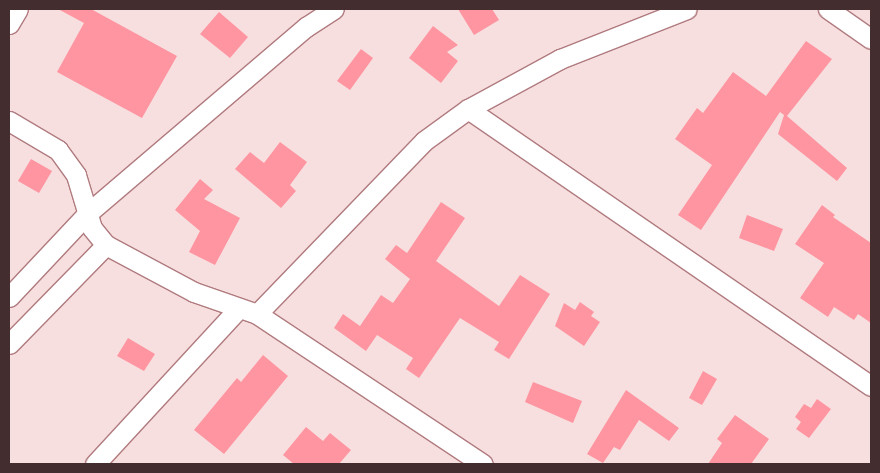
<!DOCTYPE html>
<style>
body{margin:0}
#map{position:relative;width:880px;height:473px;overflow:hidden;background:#f7dfe0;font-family:"Noto Sans",sans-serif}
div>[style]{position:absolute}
.building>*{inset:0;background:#fe95a0}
.roads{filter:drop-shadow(1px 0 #b07b7f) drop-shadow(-1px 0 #b07b7f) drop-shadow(0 1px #b07b7f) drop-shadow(0 -1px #b07b7f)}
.minor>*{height:19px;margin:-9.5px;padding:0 9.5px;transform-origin:9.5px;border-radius:9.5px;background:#fff}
span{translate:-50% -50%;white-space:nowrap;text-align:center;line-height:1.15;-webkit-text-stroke:4px #fcf0f0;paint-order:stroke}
.frame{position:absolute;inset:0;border:10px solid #432d2f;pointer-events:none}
</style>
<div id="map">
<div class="building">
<div style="clip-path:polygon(58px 9px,91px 9px,177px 56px,142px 118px,57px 72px,84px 23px)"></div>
<div style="clip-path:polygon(458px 9px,492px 9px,499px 20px,474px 35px)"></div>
<div style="clip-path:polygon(219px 12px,248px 37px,230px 58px,200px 34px)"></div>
<div style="clip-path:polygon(433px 26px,458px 45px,447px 52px,458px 61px,441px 83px,409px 58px)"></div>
<div style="clip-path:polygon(806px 41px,832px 59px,787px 116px,847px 168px,837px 181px,778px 134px,784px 115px,780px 112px,701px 230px,678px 215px,712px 165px,675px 139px,697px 108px,703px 113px,733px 72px,766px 96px)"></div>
<div style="clip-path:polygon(361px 49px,373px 58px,350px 90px,337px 81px)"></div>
<div style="clip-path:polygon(280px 142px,307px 162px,290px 185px,296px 191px,281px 208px,235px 169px,250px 152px,264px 163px)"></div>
<div style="clip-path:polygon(31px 159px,52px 171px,39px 193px,18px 181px)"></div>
<div style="clip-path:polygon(200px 179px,213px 190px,204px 199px,240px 218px,215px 265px,189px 252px,200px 231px,175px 210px)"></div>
<div style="clip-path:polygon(441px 202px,465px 218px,436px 261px,499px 306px,520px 275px,550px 294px,509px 359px,494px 350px,499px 342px,460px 318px,419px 378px,406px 369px,413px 358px,377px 335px,366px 351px,334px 328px,343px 314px,360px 326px,381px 295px,393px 303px,410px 279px,385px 259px,396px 245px,407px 253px)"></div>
<div style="clip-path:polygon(822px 205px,835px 215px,833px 217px,871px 243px,871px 323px,858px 314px,854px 320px,834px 307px,828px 317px,800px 298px,824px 263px,795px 244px)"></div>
<div style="clip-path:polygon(747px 215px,783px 229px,774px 251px,739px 238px)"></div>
<div style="clip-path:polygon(580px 302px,594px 312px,591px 316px,600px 322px,584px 346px,555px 326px,564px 303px,575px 310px)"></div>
<div style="clip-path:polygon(128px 338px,155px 354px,144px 371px,117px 356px)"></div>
<div style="clip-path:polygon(263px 355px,288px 376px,224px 454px,194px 430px,237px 378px,241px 382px)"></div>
<div style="clip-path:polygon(703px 371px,717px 379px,702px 405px,689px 398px)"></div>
<div style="clip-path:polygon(533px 382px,582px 401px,573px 423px,525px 402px)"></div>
<div style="clip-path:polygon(626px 390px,679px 428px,669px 441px,639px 420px,620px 450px,614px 447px,603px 463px,587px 454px)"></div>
<div style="clip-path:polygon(817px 399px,831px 409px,809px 438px,796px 429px,801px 422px,795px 417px,804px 404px,811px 408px)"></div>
<div style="clip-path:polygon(735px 415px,769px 439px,751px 464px,708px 464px,722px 443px,717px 439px)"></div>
<div style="clip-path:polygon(306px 427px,323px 441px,330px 433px,351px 450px,339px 464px,294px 464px,283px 455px)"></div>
</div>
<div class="roads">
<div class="minor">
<div style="left:828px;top:9px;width:52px;rotate:34.9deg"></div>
<div style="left:9px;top:24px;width:17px;rotate:-59deg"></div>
<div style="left:468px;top:109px;width:489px;rotate:34.5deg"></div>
<div style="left:9px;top:121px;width:57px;rotate:30.6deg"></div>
<div style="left:58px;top:150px;width:31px;rotate:54deg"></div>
<div style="left:76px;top:175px;width:55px;rotate:73.2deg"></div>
<div style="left:92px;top:228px;width:22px;rotate:51deg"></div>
<div style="left:106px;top:245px;width:100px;rotate:28.1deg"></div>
<div style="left:194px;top:292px;width:67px;rotate:19.2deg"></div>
<div style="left:257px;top:314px;width:240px;rotate:-46deg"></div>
<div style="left:424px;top:141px;width:54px;rotate:-36deg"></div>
<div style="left:468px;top:109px;width:105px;rotate:-28.5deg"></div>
<div style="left:560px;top:59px;width:136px;rotate:-21.5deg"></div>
<div style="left:9px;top:297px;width:115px;rotate:-46.8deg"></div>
<div style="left:88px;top:213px;width:287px;rotate:-40.5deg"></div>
<div style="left:306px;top:27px;width:33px;rotate:-33deg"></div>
<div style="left:257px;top:314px;width:271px;rotate:33.6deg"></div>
<div style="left:9px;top:344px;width:139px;rotate:-45.6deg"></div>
<div style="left:95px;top:464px;width:212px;rotate:-47.3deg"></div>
</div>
</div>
<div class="frame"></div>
</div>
